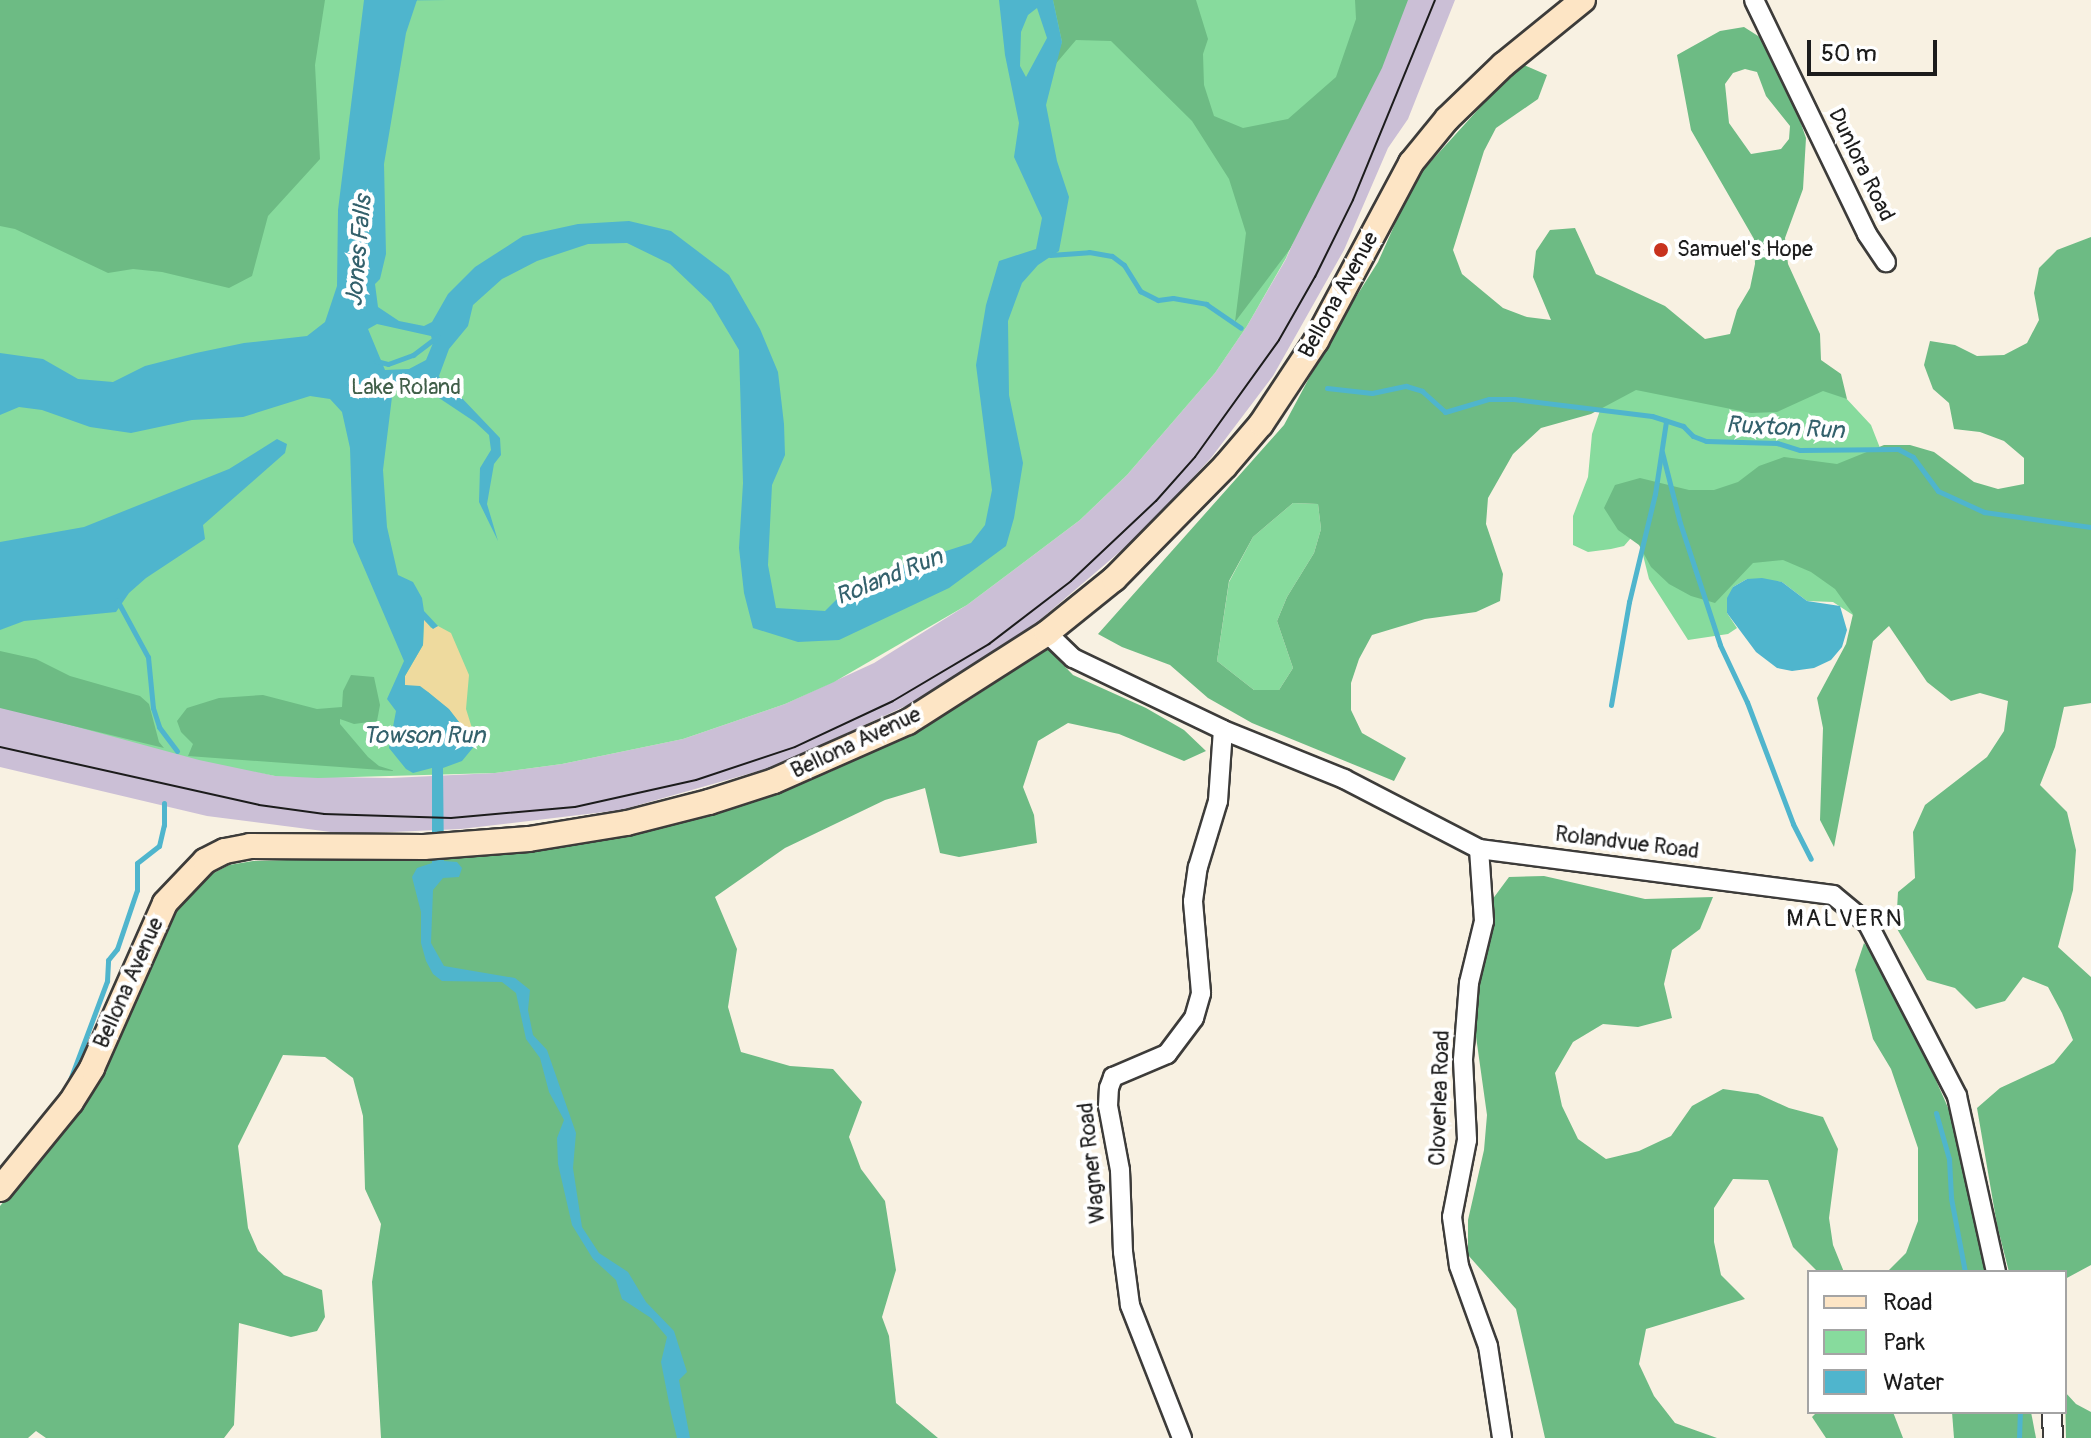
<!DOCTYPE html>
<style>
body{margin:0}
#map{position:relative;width:2091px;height:1438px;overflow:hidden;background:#f8f1e2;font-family:Pangolin,sans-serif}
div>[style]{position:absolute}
.industrial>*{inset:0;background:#cbbfd6}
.green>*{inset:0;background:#87db9d}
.forest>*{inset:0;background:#6dbb84}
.sand>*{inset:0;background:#eeda9e}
.water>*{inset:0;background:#4fb5cd}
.stream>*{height:5px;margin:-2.5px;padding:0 2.5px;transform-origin:2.5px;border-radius:2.5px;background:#4fb5cd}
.roads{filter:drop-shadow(2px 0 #3d3c3a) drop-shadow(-2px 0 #3d3c3a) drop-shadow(0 2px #3d3c3a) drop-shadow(0 -2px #3d3c3a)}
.minor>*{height:18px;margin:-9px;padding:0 9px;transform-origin:9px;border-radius:9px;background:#fff}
.secondary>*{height:24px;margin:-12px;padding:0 12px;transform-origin:12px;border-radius:12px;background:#fde5c5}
.tram>*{height:2px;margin:-1px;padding:0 1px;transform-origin:1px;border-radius:1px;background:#1c1c1c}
.dots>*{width:22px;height:22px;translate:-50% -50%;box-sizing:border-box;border:4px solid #fff;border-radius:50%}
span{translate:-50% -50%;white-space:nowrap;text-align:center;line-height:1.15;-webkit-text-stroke:8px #fff;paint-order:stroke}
.street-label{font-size:22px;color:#1c1c1c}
.poi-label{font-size:22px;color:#1c1c1c}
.left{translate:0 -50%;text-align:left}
.park-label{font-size:22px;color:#415f49}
.water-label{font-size:24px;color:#33616c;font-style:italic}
.neighbourhood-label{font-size:24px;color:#1c1c1c;letter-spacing:2px}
.legend{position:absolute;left:1807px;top:1270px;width:260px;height:144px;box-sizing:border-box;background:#fff;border:2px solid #a4a4a4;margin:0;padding:10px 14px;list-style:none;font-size:24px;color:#1c1c1c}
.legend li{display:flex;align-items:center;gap:16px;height:40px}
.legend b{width:40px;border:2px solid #a4a4a4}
.scale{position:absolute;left:1807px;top:40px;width:130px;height:36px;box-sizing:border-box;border:4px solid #1c1c1c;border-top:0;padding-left:10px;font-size:24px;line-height:28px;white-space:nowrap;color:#1c1c1c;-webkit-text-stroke:6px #fff;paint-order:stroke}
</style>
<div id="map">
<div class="industrial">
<div style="clip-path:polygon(1398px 0,1455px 0,1408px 119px,1388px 148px,1344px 250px,1273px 376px,1211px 458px,1143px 532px,1028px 630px,925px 697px,776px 766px,621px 810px,461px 829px,346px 834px,207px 816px,0 767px,0 706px,275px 776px,391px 778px,495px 773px,562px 764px,683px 739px,785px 704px,874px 663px,967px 605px,1080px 520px,1127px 475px,1215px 373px,1247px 326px,1286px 259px)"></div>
</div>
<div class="green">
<div style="clip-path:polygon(0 0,1398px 0,1286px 258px,1247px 326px,1215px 373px,1127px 475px,1080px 520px,967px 605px,834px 682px,785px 704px,683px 739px,562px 764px,495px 773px,318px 778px,275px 776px,199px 760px,0 706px)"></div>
<div style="clip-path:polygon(1766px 373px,1844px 396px,1871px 425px,1880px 448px,1856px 617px,1833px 602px,1807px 601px,1782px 582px,1747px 579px,1733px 587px,1727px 613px,1737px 628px,1728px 634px,1688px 640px,1649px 579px,1637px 531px,1624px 546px,1611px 549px,1588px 552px,1573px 545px,1573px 516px,1588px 477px,1592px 434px,1610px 381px)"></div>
<div style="clip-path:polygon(1293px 503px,1318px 504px,1321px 529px,1314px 553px,1287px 597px,1277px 621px,1293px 668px,1279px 690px,1254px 690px,1217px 661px,1229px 582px,1253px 537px)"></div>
</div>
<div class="forest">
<div style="clip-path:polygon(0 0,325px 0,315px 65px,320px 159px,268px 216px,252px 276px,229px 288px,162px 272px,133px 269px,108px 273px,15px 229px,0 226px)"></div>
<div style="clip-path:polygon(1053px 0,1196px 0,1208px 39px,1203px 54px,1204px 85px,1214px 116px,1243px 128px,1288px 119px,1336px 77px,1356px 19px,1355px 0,1408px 0,1382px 68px,1290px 249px,1235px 322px,1246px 233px,1229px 179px,1192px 121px,1111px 41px,1076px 40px,1053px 67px,1062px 42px)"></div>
<div style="clip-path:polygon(evenodd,1744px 27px,1766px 41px,1789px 89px,1806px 138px,1803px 189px,1785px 238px,1788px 264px,1820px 334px,1821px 360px,1841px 374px,1847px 399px,1823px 391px,1777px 412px,1751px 413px,1636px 390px,1591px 414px,1541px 428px,1513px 454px,1488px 498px,1486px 524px,1503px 574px,1500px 601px,1476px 612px,1425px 619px,1372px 635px,1359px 659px,1351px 683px,1351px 710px,1362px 733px,1406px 758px,1394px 781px,1252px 723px,1208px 698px,1170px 665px,1122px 647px,1098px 634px,1284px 425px,1332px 335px,1378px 262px,1415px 179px,1504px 81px,1524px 65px,1547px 75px,1538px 99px,1496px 128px,1484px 151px,1453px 250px,1462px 274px,1503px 308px,1527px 317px,1551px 320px,1533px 277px,1536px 251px,1550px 230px,1575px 228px,1596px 274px,1665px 306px,1705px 339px,1730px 334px,1737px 310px,1750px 288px,1755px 264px,1754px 239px,1691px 130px,1677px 55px,1720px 31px,1744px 27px,1745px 69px,1757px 72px,1766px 96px,1790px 126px,1789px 139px,1781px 149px,1751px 154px,1729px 123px,1725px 84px,1733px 73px,1745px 69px,1744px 27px,1293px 503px,1318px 504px,1321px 529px,1314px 553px,1287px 597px,1277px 621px,1293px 668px,1279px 690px,1254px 690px,1217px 661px,1229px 581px,1253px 537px,1293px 503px)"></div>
<div style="clip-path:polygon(2091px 237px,2091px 703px,2064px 707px,2055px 747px,2040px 785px,2067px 812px,2076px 850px,2073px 890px,2058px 947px,2091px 977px,2091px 1265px,2065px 1279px,2065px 1272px,2009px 1272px,1997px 1225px,1977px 1108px,2000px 1088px,2054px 1063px,2073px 1040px,2062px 1013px,2048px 987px,2023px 977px,2005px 1001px,1976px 1009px,1955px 988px,1927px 980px,1896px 927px,1898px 892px,1915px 878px,1913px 832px,1925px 805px,1987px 757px,2004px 731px,2008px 701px,1980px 693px,1951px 701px,1927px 682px,1889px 626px,1873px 641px,1834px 847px,1820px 820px,1823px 728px,1817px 698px,1846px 644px,1853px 614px,1835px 589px,1811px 572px,1783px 560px,1753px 563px,1715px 603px,1691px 596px,1669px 584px,1651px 567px,1639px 545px,1618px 530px,1604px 508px,1615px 485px,1640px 478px,1689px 490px,1714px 490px,1738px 482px,1759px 466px,1784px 457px,1837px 464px,1884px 445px,1910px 445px,1934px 452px,1974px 482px,1998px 489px,2024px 484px,2024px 458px,2004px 441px,1980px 432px,1954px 429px,1949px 403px,1933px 389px,1924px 365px,1930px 341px,1955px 345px,1977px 356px,2004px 355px,2027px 343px,2039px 320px,2034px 293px,2039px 268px,2057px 250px)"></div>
<div style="clip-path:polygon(1047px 648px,1073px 675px,1146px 708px,1184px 730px,1206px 751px,1184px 761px,1119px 734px,1068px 723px,1038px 741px,1023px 787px,1034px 815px,1037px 843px,959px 857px,940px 853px,925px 788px,885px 800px,785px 848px,715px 897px,737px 949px,728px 1007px,741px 1052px,790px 1066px,833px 1069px,862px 1102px,849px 1137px,861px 1169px,885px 1201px,896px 1270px,882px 1317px,889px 1336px,896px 1403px,938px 1438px,381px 1438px,372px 1282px,381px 1224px,365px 1189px,363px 1116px,353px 1078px,325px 1057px,283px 1055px,238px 1146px,248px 1228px,258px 1251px,284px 1275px,322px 1290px,325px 1317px,317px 1331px,291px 1337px,239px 1323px,234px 1425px,224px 1438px,46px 1438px,36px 1431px,28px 1438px,0 1438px,0 1206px,81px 1111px,176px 907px,197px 882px,229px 865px,253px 861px,522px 853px,711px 814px,830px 772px,971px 699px)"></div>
<div style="clip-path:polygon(0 651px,36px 659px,70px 676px,140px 696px,149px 704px,159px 742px,164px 748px,0 708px)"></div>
<div style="clip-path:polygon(351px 675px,374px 677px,380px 705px,377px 721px,354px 724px,340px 719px,340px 724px,368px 757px,379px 766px,395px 771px,188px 756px,193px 744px,181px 732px,177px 721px,187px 708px,219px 698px,263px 695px,317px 709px,342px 707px,343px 691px)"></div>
<div style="clip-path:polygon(1544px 876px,1645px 899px,1713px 897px,1700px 929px,1672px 950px,1664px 984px,1672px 1018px,1638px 1027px,1603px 1024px,1573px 1042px,1555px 1073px,1562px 1106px,1578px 1139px,1606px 1159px,1639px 1151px,1671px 1136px,1692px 1106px,1723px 1089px,1758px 1094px,1789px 1108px,1823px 1117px,1838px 1149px,1829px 1218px,1833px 1245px,1844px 1272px,1818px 1272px,1793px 1247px,1768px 1180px,1733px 1179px,1714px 1208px,1714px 1242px,1721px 1275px,1745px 1299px,1646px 1329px,1639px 1364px,1654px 1396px,1675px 1423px,1717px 1438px,1545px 1438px,1516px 1309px,1468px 1255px,1468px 1220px,1484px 1150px,1487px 1115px,1472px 1008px,1489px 904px,1509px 877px)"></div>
<div style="clip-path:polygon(1864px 943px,1891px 978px,1953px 1119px,1986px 1272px,1887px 1272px,1906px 1253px,1918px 1221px,1918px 1148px,1891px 1069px,1873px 1039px,1855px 970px)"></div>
<div style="clip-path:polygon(2065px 1392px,2076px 1404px,2091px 1412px,2091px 1438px,2066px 1438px)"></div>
<div style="clip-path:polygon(1817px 1412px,1893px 1412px,1903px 1438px,1826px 1438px,1812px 1417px)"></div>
<div style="clip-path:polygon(1952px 1412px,2031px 1412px,2036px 1438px,1954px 1438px)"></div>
</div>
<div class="sand">
<div style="clip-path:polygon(424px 619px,431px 628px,438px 626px,451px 633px,469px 675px,466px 709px,477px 744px,449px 710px,428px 692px,405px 685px,405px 676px,423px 645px)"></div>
</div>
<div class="water">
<div style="clip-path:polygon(evenodd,364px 0,417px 0,406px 33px,384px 164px,386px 254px,380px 279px,375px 284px,378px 307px,399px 321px,424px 326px,432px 322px,448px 294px,475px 267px,523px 236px,578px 224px,629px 221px,671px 231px,729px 275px,760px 329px,778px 372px,784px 424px,785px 455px,772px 485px,768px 565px,776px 608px,825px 611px,856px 580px,971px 543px,985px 525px,992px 490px,976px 365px,986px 305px,999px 261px,1036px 249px,1042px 218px,1014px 157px,1019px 123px,1005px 55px,999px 0,1053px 0,1062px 42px,1046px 105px,1057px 161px,1069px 197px,1059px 251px,1038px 265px,1022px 283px,1008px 321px,1009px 395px,1023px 463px,1014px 518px,1006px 546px,949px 588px,839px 640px,798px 642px,753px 628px,744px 593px,739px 548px,743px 483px,739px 350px,711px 303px,670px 264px,627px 243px,588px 244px,537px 261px,502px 279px,473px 305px,468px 326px,449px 349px,439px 376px,442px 382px,458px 394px,500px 438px,501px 455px,494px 464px,487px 504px,498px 541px,479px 502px,480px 468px,491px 450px,489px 435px,475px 422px,418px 384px,389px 386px,392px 397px,383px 470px,387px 527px,398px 575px,413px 582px,422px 598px,424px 611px,438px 626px,433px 629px,424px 620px,423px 645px,405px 676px,405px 685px,420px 686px,428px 692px,449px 709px,476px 744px,462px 761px,443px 768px,444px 861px,457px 862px,462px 868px,459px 877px,443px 878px,433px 890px,431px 943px,444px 966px,515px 978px,530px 990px,528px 1010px,533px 1035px,547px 1050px,576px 1133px,573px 1168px,582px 1227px,599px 1253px,628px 1272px,646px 1302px,674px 1331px,687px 1372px,679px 1380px,690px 1438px,677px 1438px,671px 1413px,661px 1362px,667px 1337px,651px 1318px,622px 1299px,616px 1280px,593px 1259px,572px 1225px,558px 1164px,557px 1138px,564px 1120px,549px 1092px,540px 1058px,526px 1039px,516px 993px,502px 982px,442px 981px,433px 974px,426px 961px,421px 943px,421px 912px,412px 877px,417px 868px,432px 863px,432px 768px,413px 773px,406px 769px,389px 748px,396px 711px,387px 699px,404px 661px,353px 542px,350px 448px,342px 412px,330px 399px,310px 396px,243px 417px,192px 420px,131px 433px,90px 427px,42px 410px,19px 407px,0 415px,0 353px,43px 359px,78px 379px,113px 382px,145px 366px,196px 353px,244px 343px,307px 336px,325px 322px,337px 286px,338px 210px,364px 0,1037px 8px,1047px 38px,1026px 77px,1020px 66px,1021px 32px,1028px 15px,1037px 8px,364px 0,377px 324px,431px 336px,433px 343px,426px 360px,409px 369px,385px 370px,368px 329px,377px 324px)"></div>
<div style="clip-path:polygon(277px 439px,287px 444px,285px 453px,203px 525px,205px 539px,146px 578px,129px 593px,116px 612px,24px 621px,0 630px,0 542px,84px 527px,229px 469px)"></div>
<div style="clip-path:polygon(1762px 578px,1782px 582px,1807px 601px,1840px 606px,1847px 630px,1842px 647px,1831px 660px,1814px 668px,1792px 671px,1777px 668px,1756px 652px,1727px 613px,1727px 598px,1733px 587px,1747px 579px)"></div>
</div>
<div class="stream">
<div style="left:1050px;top:255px;width:39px;rotate:-4deg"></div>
<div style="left:1089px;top:252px;width:23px;rotate:10deg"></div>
<div style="left:1112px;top:256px;width:15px;rotate:37deg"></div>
<div style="left:1124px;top:265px;width:31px;rotate:58deg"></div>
<div style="left:1140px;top:291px;width:20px;rotate:27deg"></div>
<div style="left:1158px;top:300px;width:15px;rotate:-8deg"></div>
<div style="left:1173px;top:298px;width:34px;rotate:10deg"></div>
<div style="left:1206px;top:304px;width:42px;rotate:34.4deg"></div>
<div style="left:376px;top:361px;width:12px;rotate:14deg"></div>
<div style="left:388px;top:364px;width:27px;rotate:-20deg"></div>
<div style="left:413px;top:355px;width:31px;rotate:-37deg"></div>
<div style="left:1327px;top:388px;width:45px;rotate:6.3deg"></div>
<div style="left:1372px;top:393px;width:35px;rotate:-12deg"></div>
<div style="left:1406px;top:386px;width:17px;rotate:17deg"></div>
<div style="left:1422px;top:391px;width:31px;rotate:42deg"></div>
<div style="left:1445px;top:412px;width:46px;rotate:-16.5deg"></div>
<div style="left:1489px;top:399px;width:25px"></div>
<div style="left:1514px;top:399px;width:139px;rotate:7deg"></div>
<div style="left:1652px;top:416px;width:33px;rotate:18deg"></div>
<div style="left:1683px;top:426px;width:14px;rotate:45deg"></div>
<div style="left:1693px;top:436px;width:14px;rotate:21deg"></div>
<div style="left:1706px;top:441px;width:71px;rotate:1.6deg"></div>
<div style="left:1777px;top:443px;width:24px;rotate:17deg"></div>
<div style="left:1800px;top:450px;width:98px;rotate:-0.6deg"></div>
<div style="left:1898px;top:449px;width:17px;rotate:28deg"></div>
<div style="left:1913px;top:457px;width:42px;rotate:53.7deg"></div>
<div style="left:1938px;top:491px;width:51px;rotate:24.5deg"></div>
<div style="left:1984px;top:512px;width:108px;rotate:8deg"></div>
<div style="left:1662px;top:452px;width:73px;rotate:75.8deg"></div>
<div style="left:1680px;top:523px;width:128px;rotate:71.8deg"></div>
<div style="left:1720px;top:645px;width:63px;rotate:64.7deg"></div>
<div style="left:1747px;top:702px;width:130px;rotate:69.3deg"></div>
<div style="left:1793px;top:824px;width:39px;rotate:63deg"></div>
<div style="left:117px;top:600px;width:65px;rotate:61.5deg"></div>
<div style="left:148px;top:657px;width:51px;rotate:84.4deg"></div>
<div style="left:153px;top:708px;width:20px;rotate:72deg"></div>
<div style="left:159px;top:727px;width:30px;rotate:53deg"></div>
<div style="left:1611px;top:705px;width:105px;rotate:-80.1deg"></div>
<div style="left:1629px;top:602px;width:111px;rotate:-76.5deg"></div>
<div style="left:1655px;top:494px;width:74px;rotate:-81.4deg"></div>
<div style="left:70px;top:1080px;width:106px;rotate:-69.5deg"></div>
<div style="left:107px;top:981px;width:21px;rotate:-87deg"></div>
<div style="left:108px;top:960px;width:14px;rotate:-51deg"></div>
<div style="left:117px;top:949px;width:62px;rotate:-71.3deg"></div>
<div style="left:137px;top:890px;width:27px;rotate:-90deg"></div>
<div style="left:137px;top:863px;width:28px;rotate:-38deg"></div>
<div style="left:159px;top:846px;width:22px;rotate:-77deg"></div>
<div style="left:164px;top:825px;width:22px;rotate:-90deg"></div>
<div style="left:1936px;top:1113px;width:48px;rotate:74.2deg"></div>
<div style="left:1949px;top:1159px;width:39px;rotate:87deg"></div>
<div style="left:1951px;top:1198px;width:75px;rotate:79.3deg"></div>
<div style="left:2019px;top:1438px;width:26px;rotate:-88deg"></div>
</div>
<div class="roads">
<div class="minor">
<div style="left:1754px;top:0;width:260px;rotate:64.2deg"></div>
<div style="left:1867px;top:234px;width:34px;rotate:56deg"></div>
<div style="left:1047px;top:633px;width:36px;rotate:44deg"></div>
<div style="left:1073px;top:658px;width:166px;rotate:25.6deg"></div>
<div style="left:1223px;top:730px;width:131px;rotate:22deg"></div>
<div style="left:1344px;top:779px;width:152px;rotate:27.4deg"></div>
<div style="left:1479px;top:849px;width:357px;rotate:7.4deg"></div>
<div style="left:1833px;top:895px;width:45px;rotate:39.6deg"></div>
<div style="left:1868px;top:924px;width:194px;rotate:62.6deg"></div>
<div style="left:1957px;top:1096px;width:180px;rotate:77.5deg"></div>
<div style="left:1479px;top:849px;width:72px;rotate:86deg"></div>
<div style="left:1484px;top:921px;width:64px;rotate:103.6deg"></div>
<div style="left:1469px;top:983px;width:77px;rotate:94.5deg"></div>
<div style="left:1463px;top:1060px;width:80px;rotate:87.1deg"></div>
<div style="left:1467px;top:1140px;width:78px;rotate:101deg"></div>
<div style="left:1452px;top:1217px;width:49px;rotate:81.9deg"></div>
<div style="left:1459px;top:1266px;width:85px;rotate:70.1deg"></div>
<div style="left:1488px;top:1346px;width:93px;rotate:81.3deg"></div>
<div style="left:2052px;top:1412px;width:26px;rotate:88deg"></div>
<div style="left:1182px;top:1438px;width:143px;rotate:-111.4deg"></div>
<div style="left:1130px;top:1305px;width:53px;rotate:-97.5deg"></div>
<div style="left:1123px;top:1252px;width:82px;rotate:-92.1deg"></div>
<div style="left:1120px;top:1170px;width:65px;rotate:-100.6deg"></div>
<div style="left:1108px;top:1106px;width:18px;rotate:-87deg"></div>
<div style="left:1109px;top:1088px;width:12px;rotate:-70deg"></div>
<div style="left:1113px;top:1077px;width:59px;rotate:-23.1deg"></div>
<div style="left:1167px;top:1054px;width:45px;rotate:-53.1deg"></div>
<div style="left:1194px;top:1018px;width:26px;rotate:-74deg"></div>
<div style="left:1201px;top:993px;width:92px;rotate:-95deg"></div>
<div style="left:1193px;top:901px;width:34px;rotate:-82deg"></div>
<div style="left:1198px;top:867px;width:69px;rotate:-73.1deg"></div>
<div style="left:1218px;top:801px;width:71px;rotate:-86deg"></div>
</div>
<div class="secondary">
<div style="left:0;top:1189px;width:112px;rotate:-50.8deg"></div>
<div style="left:71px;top:1102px;width:40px;rotate:-58deg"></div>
<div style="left:92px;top:1068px;width:180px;rotate:-66.1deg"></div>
<div style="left:165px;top:903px;width:58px;rotate:-46.4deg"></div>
<div style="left:205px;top:861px;width:22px;rotate:-27deg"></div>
<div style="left:225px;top:851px;width:25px;rotate:-11deg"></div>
<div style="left:250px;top:846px;width:174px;rotate:0.3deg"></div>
<div style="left:424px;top:847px;width:105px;rotate:-4.4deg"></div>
<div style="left:529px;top:839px;width:99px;rotate:-9.3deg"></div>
<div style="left:627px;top:823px;width:85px;rotate:-14.4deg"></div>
<div style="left:709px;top:802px;width:68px;rotate:-17.9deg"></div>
<div style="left:774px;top:781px;width:146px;rotate:-23.8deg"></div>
<div style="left:908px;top:722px;width:165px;rotate:-32.6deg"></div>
<div style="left:1047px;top:633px;width:86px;rotate:-38.9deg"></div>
<div style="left:1114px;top:579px;width:158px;rotate:-45.5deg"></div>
<div style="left:1225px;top:466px;width:55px;rotate:-49.4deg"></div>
<div style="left:1261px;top:424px;width:100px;rotate:-56.5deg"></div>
<div style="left:1316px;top:341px;width:202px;rotate:-61.9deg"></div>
<div style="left:1411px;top:163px;width:57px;rotate:-50.7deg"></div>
<div style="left:1447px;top:119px;width:78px;rotate:-44deg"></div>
<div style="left:1503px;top:65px;width:103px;rotate:-39.1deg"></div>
</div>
</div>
<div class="tram">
<div style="left:0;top:747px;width:265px;rotate:12.6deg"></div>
<div style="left:259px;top:805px;width:66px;rotate:7.9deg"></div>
<div style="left:324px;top:814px;width:127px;rotate:1.8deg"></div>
<div style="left:451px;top:818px;width:124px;rotate:-5.1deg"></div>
<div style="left:575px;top:807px;width:124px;rotate:-12.6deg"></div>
<div style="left:696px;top:780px;width:104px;rotate:-18.4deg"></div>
<div style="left:795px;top:747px;width:108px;rotate:-25.1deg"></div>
<div style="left:893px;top:701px;width:112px;rotate:-30.7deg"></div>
<div style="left:989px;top:644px;width:103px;rotate:-37.5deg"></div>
<div style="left:1071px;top:581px;width:117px;rotate:-43.3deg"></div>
<div style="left:1156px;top:501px;width:59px;rotate:-48.4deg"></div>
<div style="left:1195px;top:457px;width:144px;rotate:-54.3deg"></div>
<div style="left:1279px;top:340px;width:73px;rotate:-60.3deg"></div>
<div style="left:1315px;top:277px;width:86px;rotate:-63.7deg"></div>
<div style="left:1353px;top:200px;width:216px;rotate:-67.7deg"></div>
</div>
<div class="dots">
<div style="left:1661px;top:250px;background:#c8321e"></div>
</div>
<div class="street-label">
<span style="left:1861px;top:165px;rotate:64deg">Dunlora Road</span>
<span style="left:1339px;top:295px;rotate:-61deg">Bellona Avenue</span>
<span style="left:856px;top:743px;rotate:-25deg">Bellona Avenue</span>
<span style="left:1627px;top:843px;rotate:7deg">Rolandvue Road</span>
<span style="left:129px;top:983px;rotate:-66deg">Bellona Avenue</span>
<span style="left:1440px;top:1098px;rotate:-88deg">Cloverlea Road</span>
<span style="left:1092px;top:1163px;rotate:-96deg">Wagner Road</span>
</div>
<div class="poi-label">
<span class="left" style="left:1677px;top:250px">Samuel's Hope</span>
</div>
<div class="park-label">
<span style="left:406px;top:388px">Lake Roland</span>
</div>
<div class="water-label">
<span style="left:359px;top:251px;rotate:-85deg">Jones Falls</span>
<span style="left:1785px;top:428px;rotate:3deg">Ruxton Run</span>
<span style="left:889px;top:577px;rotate:-22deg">Roland Run</span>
<span style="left:424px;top:736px">Towson Run</span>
</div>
<div class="neighbourhood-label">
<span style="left:1845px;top:919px">MALVERN</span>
</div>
<ul class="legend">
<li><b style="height:10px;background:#fde5c5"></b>Road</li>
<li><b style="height:22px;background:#87db9d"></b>Park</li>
<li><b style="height:22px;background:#4fb5cd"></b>Water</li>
</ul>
<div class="scale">50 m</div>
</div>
